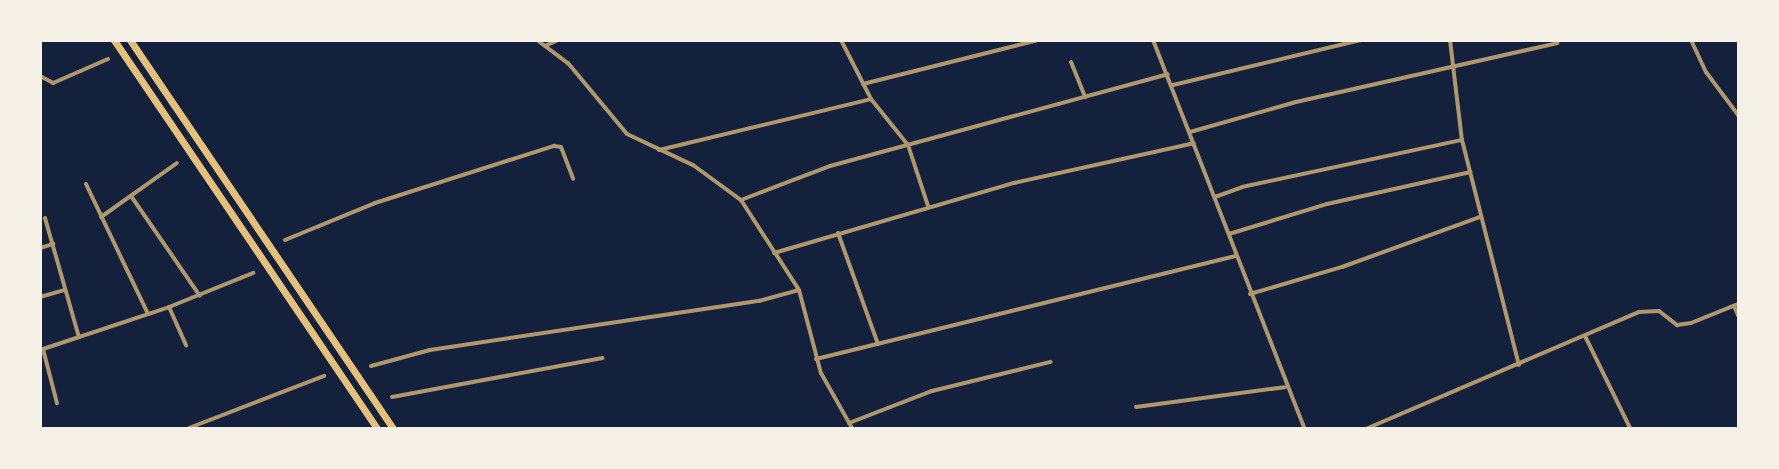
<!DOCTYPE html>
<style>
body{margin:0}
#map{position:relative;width:1779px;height:469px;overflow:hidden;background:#14213d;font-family:"Open Sans",sans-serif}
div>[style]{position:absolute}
.minor>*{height:4px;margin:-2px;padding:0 2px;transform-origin:2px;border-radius:2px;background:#b1986c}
.trunk>*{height:7px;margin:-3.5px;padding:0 3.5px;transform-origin:3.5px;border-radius:3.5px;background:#e5c07b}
span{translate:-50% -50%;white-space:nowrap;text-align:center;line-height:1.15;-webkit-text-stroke:5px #f6f1e7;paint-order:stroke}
.frame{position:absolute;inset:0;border:42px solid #f6f1e7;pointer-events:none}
</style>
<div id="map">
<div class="minor">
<div style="left:537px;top:40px;width:39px;rotate:37deg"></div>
<div style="left:568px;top:63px;width:92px;rotate:50.3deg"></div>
<div style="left:627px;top:134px;width:73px;rotate:25.2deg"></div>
<div style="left:693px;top:165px;width:59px;rotate:36.1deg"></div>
<div style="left:741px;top:200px;width:107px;rotate:57.2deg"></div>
<div style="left:799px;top:290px;width:86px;rotate:75.2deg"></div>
<div style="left:821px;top:373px;width:63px;rotate:60.6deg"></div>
<div style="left:841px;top:40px;width:66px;rotate:63deg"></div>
<div style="left:871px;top:99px;width:59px;rotate:51.2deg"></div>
<div style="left:908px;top:145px;width:64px;rotate:71.8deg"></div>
<div style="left:1153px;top:40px;width:416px;rotate:68.7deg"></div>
<div style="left:1450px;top:40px;width:101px;rotate:83.2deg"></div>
<div style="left:1462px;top:140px;width:232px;rotate:75.8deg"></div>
<div style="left:1691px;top:40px;width:35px;rotate:65deg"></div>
<div style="left:1706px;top:72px;width:54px;rotate:53.3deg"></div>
<div style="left:545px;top:46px;width:14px;rotate:-25deg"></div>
<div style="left:1071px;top:62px;width:38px;rotate:68deg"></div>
<div style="left:40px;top:76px;width:15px;rotate:28deg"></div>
<div style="left:53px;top:83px;width:60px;rotate:-23.6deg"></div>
<div style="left:863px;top:84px;width:180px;rotate:-14.1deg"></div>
<div style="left:1173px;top:85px;width:193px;rotate:-13.5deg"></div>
<div style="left:1190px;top:132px;width:110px;rotate:-15.8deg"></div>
<div style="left:1296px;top:102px;width:268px;rotate:-12.7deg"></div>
<div style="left:659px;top:150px;width:218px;rotate:-13.5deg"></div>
<div style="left:86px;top:184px;width:144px;rotate:64.5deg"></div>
<div style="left:131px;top:196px;width:121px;rotate:55.4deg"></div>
<div style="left:1215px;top:197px;width:29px;rotate:-20deg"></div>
<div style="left:1242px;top:187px;width:225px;rotate:-12.1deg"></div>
<div style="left:741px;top:200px;width:95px;rotate:-20.9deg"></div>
<div style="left:830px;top:166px;width:350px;rotate:-15.2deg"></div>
<div style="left:101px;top:217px;width:93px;rotate:-35.4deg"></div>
<div style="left:45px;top:218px;width:124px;rotate:74.1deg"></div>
<div style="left:838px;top:233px;width:118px;rotate:70.2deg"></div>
<div style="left:1229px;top:234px;width:102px;rotate:-17deg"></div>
<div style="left:1327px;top:204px;width:147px;rotate:-12.6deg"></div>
<div style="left:285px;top:240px;width:97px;rotate:-22.3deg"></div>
<div style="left:375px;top:203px;width:188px;rotate:-17.7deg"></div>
<div style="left:554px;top:146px;width:7px;rotate:8deg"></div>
<div style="left:561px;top:147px;width:34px;rotate:69deg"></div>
<div style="left:40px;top:248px;width:14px;rotate:-17deg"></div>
<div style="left:774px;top:253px;width:250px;rotate:-16.3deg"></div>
<div style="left:1014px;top:183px;width:184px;rotate:-12.5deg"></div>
<div style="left:1250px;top:294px;width:96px;rotate:-16.4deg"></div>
<div style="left:1342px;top:267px;width:147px;rotate:-19.9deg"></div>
<div style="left:40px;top:297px;width:26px;rotate:-16deg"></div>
<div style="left:1734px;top:306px;width:10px;rotate:66deg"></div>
<div style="left:169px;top:307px;width:42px;rotate:65.9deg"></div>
<div style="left:1585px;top:336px;width:102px;rotate:63.9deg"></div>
<div style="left:43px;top:349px;width:56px;rotate:75.5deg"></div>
<div style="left:40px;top:350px;width:136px;rotate:-18.4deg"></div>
<div style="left:169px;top:307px;width:91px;rotate:-22deg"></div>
<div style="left:816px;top:359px;width:432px;rotate:-13.8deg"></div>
<div style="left:371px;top:366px;width:61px;rotate:-15.2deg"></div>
<div style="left:430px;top:350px;width:333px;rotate:-8.5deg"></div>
<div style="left:759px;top:301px;width:41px;rotate:-15.4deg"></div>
<div style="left:392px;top:397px;width:214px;rotate:-10.5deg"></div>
<div style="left:1136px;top:407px;width:150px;rotate:-7.6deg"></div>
<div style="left:849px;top:423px;width:89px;rotate:-21.1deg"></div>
<div style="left:932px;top:391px;width:122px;rotate:-13.8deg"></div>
<div style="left:189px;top:428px;width:145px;rotate:-21.1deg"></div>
<div style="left:1368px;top:428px;width:295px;rotate:-23.2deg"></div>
<div style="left:1639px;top:312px;width:20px;rotate:-3deg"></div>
<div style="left:1659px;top:311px;width:23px;rotate:38deg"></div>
<div style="left:1677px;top:325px;width:14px;rotate:-8deg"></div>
<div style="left:1691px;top:323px;width:51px;rotate:-22deg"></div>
</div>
<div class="trunk">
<div style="left:114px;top:40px;width:469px;rotate:55.9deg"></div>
<div style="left:130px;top:40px;width:469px;rotate:55.9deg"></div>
</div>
<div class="frame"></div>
</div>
